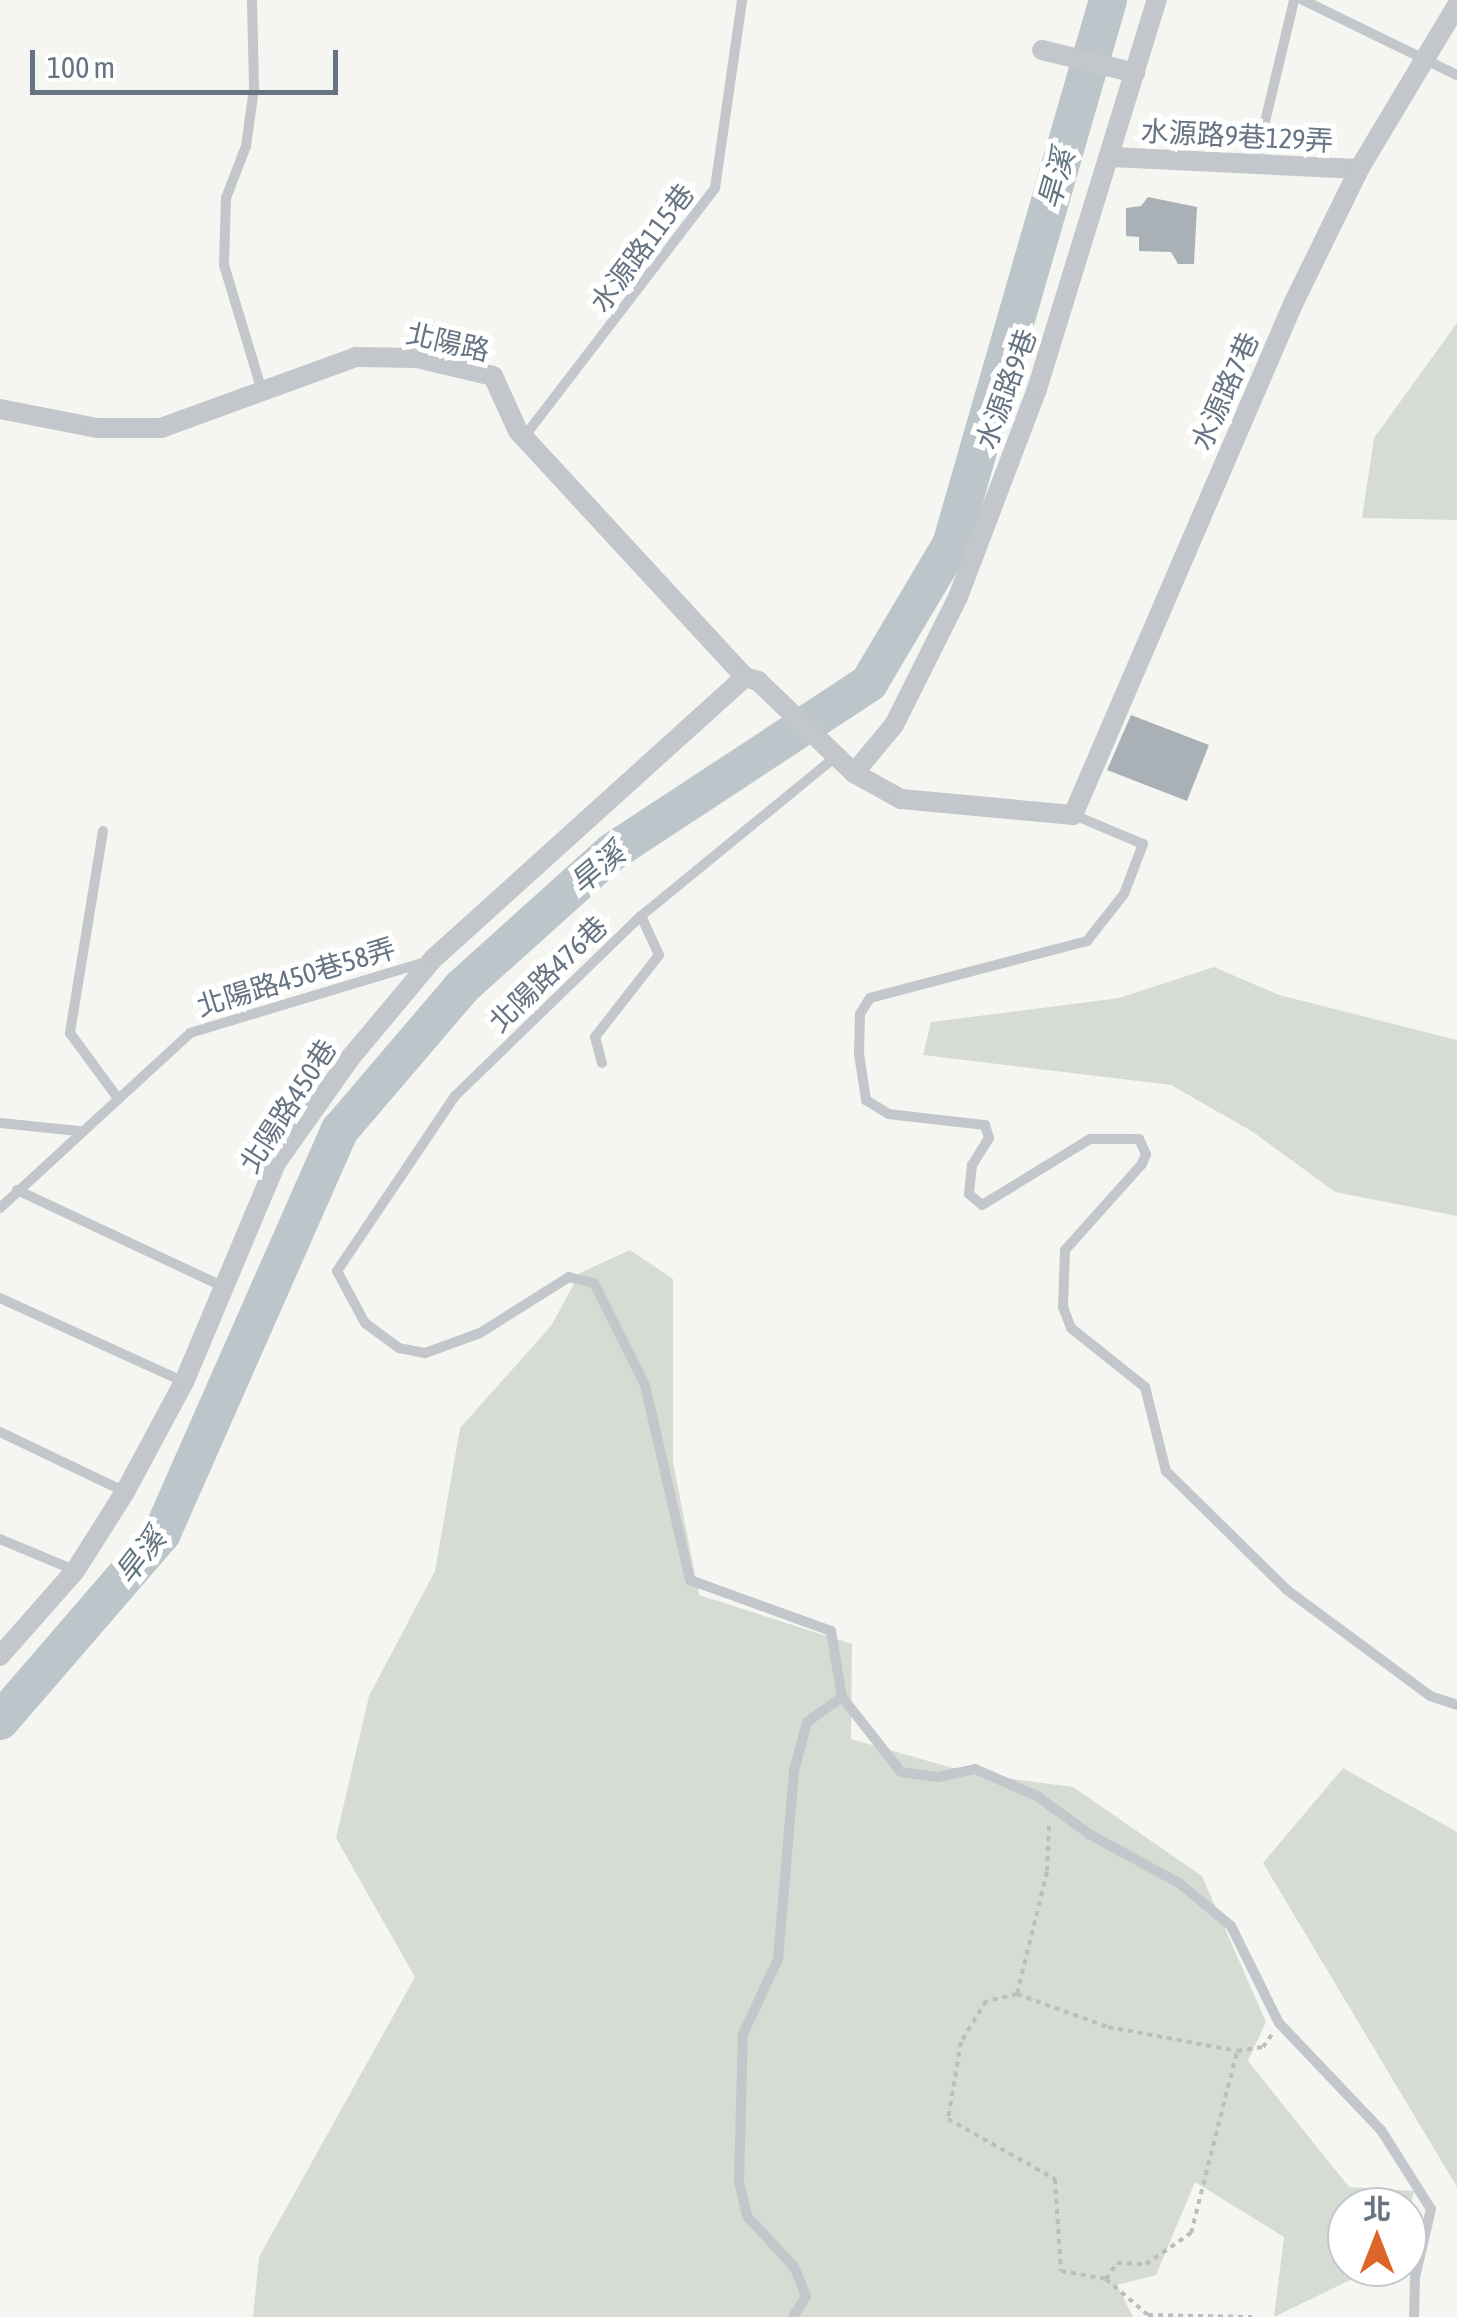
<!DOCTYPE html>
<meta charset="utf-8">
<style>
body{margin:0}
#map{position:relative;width:1457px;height:2317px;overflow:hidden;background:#f5f6f2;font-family:"Asap Condensed","Noto Sans TC",sans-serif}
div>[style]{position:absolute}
.green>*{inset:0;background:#d6dcd3}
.river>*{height:38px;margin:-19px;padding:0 19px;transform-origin:19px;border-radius:19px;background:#bcc5ca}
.building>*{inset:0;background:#a9b0b6}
.path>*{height:4px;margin-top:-2px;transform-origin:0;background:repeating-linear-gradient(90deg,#bbbdbf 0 5px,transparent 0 10px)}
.lane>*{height:10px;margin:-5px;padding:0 5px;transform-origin:5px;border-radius:5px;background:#c3c6ca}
.street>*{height:20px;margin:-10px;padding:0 10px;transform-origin:10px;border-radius:10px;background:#c3c6ca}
span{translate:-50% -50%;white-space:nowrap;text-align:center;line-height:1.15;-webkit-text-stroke:10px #fff;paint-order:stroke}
.street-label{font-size:28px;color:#657382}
.water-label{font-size:30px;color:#61747f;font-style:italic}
.north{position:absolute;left:1327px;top:2187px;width:100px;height:100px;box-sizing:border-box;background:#fff;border:2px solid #c1c7cd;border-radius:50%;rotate:0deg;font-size:28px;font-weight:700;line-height:40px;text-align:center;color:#657382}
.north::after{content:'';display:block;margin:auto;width:35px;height:45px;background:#de652a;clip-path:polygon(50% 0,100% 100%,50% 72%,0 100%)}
.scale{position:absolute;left:30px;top:50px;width:308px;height:45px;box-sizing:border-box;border:5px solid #657382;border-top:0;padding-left:12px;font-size:30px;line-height:35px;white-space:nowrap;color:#657382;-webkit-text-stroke:8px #fff;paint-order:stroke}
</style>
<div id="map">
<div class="green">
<div style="clip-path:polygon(1457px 323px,1457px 520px,1362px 518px,1374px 438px)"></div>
<div style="clip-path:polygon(1214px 967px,1279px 995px,1457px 1040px,1457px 1216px,1335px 1192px,1253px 1132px,1171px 1085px,923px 1055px,931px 1022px,1119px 998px)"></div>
<div style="clip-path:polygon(630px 1250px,673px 1279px,673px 1462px,699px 1595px,852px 1644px,851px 1739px,974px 1774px,1073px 1787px,1202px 1876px,1266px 2022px,1248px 2061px,1349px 2187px,1414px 2191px,1407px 2218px,1407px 2207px,1347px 2207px,1347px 2267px,1377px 2267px,1274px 2317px,1284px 2237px,1195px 2182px,1156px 2275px,1117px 2285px,1133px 2317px,253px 2317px,259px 2257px,415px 1977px,336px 1838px,369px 1696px,435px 1571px,460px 1428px,551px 1326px,580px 1273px)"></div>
<div style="clip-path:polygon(1343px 1768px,1457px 1832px,1457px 2187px,1263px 1863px)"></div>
</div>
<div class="river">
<div style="left:0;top:1721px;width:248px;rotate:-49.2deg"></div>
<div style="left:162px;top:1533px;width:441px;rotate:-66.2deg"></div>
<div style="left:340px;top:1130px;width:188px;rotate:-49.5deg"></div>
<div style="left:462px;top:987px;width:202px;rotate:-42deg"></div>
<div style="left:612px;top:852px;width:308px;rotate:-33.3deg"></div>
<div style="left:869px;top:683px;width:161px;rotate:-59.3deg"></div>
<div style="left:951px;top:545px;width:567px;rotate:-73.93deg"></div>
</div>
<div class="building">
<div style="clip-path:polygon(1148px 197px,1197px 207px,1194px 264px,1178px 264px,1171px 252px,1139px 251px,1139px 237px,1126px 236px,1126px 208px,1141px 206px)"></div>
<div style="clip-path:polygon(1131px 715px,1209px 745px,1187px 801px,1107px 770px)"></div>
</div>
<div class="path">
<div style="left:1049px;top:1826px;width:46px;rotate:92.5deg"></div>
<div style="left:1047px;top:1872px;width:126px;rotate:103.8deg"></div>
<div style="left:1017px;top:1994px;width:32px;rotate:167deg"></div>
<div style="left:986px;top:2001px;width:48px;rotate:121.4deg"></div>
<div style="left:961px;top:2042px;width:78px;rotate:99.6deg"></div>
<div style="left:948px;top:2119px;width:123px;rotate:29.3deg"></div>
<div style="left:1055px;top:2179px;width:92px;rotate:86.3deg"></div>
<div style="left:1061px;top:2271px;width:46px;rotate:10.1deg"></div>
<div style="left:1106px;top:2279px;width:55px;rotate:40.6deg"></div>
<div style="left:1148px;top:2315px;width:104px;rotate:1.1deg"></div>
<div style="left:1017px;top:1994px;width:97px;rotate:19.9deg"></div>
<div style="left:1108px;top:2027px;width:131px;rotate:10.5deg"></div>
<div style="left:1237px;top:2051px;width:26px;rotate:-9deg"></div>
<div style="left:1263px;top:2047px;width:16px;rotate:-55deg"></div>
<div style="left:1106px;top:2279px;width:19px;rotate:-55deg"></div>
<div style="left:1117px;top:2263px;width:29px;rotate:2deg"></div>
<div style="left:1146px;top:2264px;width:55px;rotate:-34.6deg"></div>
<div style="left:1191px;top:2233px;width:188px;rotate:-75.8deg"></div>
</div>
<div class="lane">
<div style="left:252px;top:0;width:89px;rotate:88.7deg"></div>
<div style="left:254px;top:89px;width:58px;rotate:98deg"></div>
<div style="left:246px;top:146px;width:56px;rotate:111deg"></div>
<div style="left:226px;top:198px;width:67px;rotate:91.7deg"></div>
<div style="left:224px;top:265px;width:132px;rotate:73.2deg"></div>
<div style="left:1303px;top:0;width:171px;rotate:26deg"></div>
<div style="left:1255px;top:164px;width:169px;rotate:-76.6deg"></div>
<div style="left:524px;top:437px;width:314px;rotate:-52.5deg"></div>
<div style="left:715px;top:188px;width:190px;rotate:-81.8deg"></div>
<div style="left:1074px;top:815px;width:75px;rotate:22.8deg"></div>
<div style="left:1143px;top:844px;width:53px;rotate:110.8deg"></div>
<div style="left:1124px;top:894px;width:60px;rotate:128.2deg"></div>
<div style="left:1087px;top:941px;width:224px;rotate:165.3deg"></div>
<div style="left:870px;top:998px;width:19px;rotate:122deg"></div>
<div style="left:860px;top:1014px;width:40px;rotate:91.4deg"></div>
<div style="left:859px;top:1054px;width:47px;rotate:81.3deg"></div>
<div style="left:866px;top:1100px;width:26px;rotate:32deg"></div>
<div style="left:888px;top:1114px;width:98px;rotate:6.5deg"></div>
<div style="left:985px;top:1125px;width:14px;rotate:73deg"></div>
<div style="left:989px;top:1138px;width:32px;rotate:122deg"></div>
<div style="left:972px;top:1165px;width:29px;rotate:96deg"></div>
<div style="left:969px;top:1194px;width:17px;rotate:40deg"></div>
<div style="left:982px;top:1205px;width:127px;rotate:-31.4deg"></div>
<div style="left:1090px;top:1139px;width:49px"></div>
<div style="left:1139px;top:1139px;width:17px;rotate:65deg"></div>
<div style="left:1146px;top:1154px;width:11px;rotate:112deg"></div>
<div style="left:1142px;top:1164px;width:115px;rotate:131.8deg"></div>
<div style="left:1065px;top:1250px;width:57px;rotate:92deg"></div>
<div style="left:1063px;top:1307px;width:22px;rotate:69deg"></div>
<div style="left:1071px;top:1328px;width:95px;rotate:38.6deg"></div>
<div style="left:1145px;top:1387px;width:87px;rotate:76deg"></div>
<div style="left:1166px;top:1471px;width:170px;rotate:44.5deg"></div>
<div style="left:1287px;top:1590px;width:178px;rotate:36.5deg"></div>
<div style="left:1430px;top:1696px;width:28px;rotate:18deg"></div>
<div style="left:103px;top:831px;width:205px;rotate:99.3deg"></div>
<div style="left:70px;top:1033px;width:79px;rotate:53.7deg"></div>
<div style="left:602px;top:1063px;width:27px;rotate:-105deg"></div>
<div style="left:595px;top:1037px;width:104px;rotate:-52deg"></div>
<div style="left:659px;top:955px;width:43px;rotate:-114.8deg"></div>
<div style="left:0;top:1123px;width:79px;rotate:5.8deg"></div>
<div style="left:17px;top:1190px;width:226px;rotate:25.1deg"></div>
<div style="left:0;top:1208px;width:258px;rotate:-42.6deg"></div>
<div style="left:190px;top:1033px;width:245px;rotate:-16.8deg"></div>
<div style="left:0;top:1298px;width:202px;rotate:24.5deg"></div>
<div style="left:0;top:1432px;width:139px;rotate:25.6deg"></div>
<div style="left:0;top:1539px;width:80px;rotate:22.7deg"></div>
<div style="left:842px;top:1697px;width:95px;rotate:51.8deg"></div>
<div style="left:901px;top:1772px;width:37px;rotate:8deg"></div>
<div style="left:938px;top:1777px;width:38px;rotate:-12deg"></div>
<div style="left:975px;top:1769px;width:68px;rotate:23.5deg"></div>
<div style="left:1037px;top:1796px;width:64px;rotate:36.2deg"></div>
<div style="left:1089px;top:1834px;width:102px;rotate:28.6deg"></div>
<div style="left:1179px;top:1883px;width:67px;rotate:39.6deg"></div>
<div style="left:1231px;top:1926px;width:108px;rotate:63.7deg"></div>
<div style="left:1279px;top:2023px;width:148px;rotate:46.4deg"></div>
<div style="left:1381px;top:2130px;width:93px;rotate:57.7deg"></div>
<div style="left:1431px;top:2209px;width:70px;rotate:103.2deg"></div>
<div style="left:1415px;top:2277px;width:40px;rotate:91.4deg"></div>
<div style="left:793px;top:2317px;width:25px;rotate:-58deg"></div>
<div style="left:806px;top:2296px;width:31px;rotate:-112deg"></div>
<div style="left:794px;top:2267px;width:69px;rotate:-132.7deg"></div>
<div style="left:747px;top:2216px;width:35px;rotate:-103deg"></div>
<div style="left:739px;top:2182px;width:148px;rotate:-88.5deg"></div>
<div style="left:743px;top:2034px;width:83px;rotate:-65deg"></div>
<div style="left:778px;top:1959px;width:189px;rotate:-85.1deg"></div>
<div style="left:794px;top:1771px;width:51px;rotate:-75.1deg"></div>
<div style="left:807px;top:1722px;width:43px;rotate:-35.5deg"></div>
<div style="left:842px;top:1697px;width:67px;rotate:-99.5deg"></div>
<div style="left:831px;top:1631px;width:150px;rotate:-160.1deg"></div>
<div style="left:690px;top:1580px;width:200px;rotate:-103deg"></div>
<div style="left:645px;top:1385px;width:114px;rotate:-116.6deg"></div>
<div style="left:594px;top:1283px;width:26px;rotate:-167deg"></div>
<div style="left:569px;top:1277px;width:105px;rotate:147.8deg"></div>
<div style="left:480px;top:1333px;width:59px;rotate:160deg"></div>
<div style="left:425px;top:1353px;width:26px;rotate:-169deg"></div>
<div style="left:399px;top:1348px;width:42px;rotate:-143.7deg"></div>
<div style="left:365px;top:1323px;width:59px;rotate:-118.3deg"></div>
<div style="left:337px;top:1271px;width:211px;rotate:-56deg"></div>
<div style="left:455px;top:1096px;width:259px;rotate:-44.1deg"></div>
<div style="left:641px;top:916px;width:256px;rotate:-39.3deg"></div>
</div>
<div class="street">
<div style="left:1042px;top:50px;width:96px;rotate:13.9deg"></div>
<div style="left:1112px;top:157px;width:247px;rotate:2.8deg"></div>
<div style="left:0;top:409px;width:99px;rotate:11.1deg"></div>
<div style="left:97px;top:428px;width:64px"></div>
<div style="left:161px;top:428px;width:208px;rotate:-20deg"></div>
<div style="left:356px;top:357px;width:61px;rotate:0.9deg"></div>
<div style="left:417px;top:358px;width:78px;rotate:13.3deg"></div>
<div style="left:493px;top:376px;width:60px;rotate:65.6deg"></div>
<div style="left:518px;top:431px;width:335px;rotate:47.3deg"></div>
<div style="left:745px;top:677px;width:14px;rotate:17deg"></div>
<div style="left:758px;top:681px;width:133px;rotate:43.8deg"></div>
<div style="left:854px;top:773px;width:54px;rotate:29deg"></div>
<div style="left:901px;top:799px;width:173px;rotate:5.3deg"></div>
<div style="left:1073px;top:815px;width:556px;rotate:-66.71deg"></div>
<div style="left:1293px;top:304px;width:150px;rotate:-63.9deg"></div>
<div style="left:1359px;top:169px;width:191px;rotate:-59.1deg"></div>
<div style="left:854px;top:773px;width:62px;rotate:-50.2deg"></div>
<div style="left:894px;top:725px;width:143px;rotate:-63.4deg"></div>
<div style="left:958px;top:597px;width:222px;rotate:-69.2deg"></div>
<div style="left:1037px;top:389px;width:407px;rotate:-72.9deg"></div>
<div style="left:0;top:1656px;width:113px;rotate:-48.6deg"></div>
<div style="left:75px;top:1571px;width:93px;rotate:-57.7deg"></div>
<div style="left:125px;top:1492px;width:125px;rotate:-61.8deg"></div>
<div style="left:184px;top:1382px;width:238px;rotate:-67.2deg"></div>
<div style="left:276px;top:1163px;width:130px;rotate:-54.7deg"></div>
<div style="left:351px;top:1057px;width:128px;rotate:-50.1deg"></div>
<div style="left:433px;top:959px;width:421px;rotate:-42.1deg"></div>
</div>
<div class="street-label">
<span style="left:1237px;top:136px;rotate:3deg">水源路9巷129弄</span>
<span style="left:642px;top:248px;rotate:-53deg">水源路115巷</span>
<span style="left:448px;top:342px;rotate:13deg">北陽路</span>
<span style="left:1006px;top:389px;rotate:-70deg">水源路9巷</span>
<span style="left:1225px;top:391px;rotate:-66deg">水源路7巷</span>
<span style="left:548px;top:974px;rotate:-44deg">北陽路476巷</span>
<span style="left:296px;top:977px;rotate:-17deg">北陽路450巷58弄</span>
<span style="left:288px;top:1106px;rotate:-57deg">北陽路450巷</span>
</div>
<div class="water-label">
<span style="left:1056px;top:179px;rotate:-74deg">旱溪</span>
<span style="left:597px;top:868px;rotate:-40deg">旱溪</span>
<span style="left:140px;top:1556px;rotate:-52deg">旱溪</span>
</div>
<div class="north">北</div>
<div class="scale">100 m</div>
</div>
